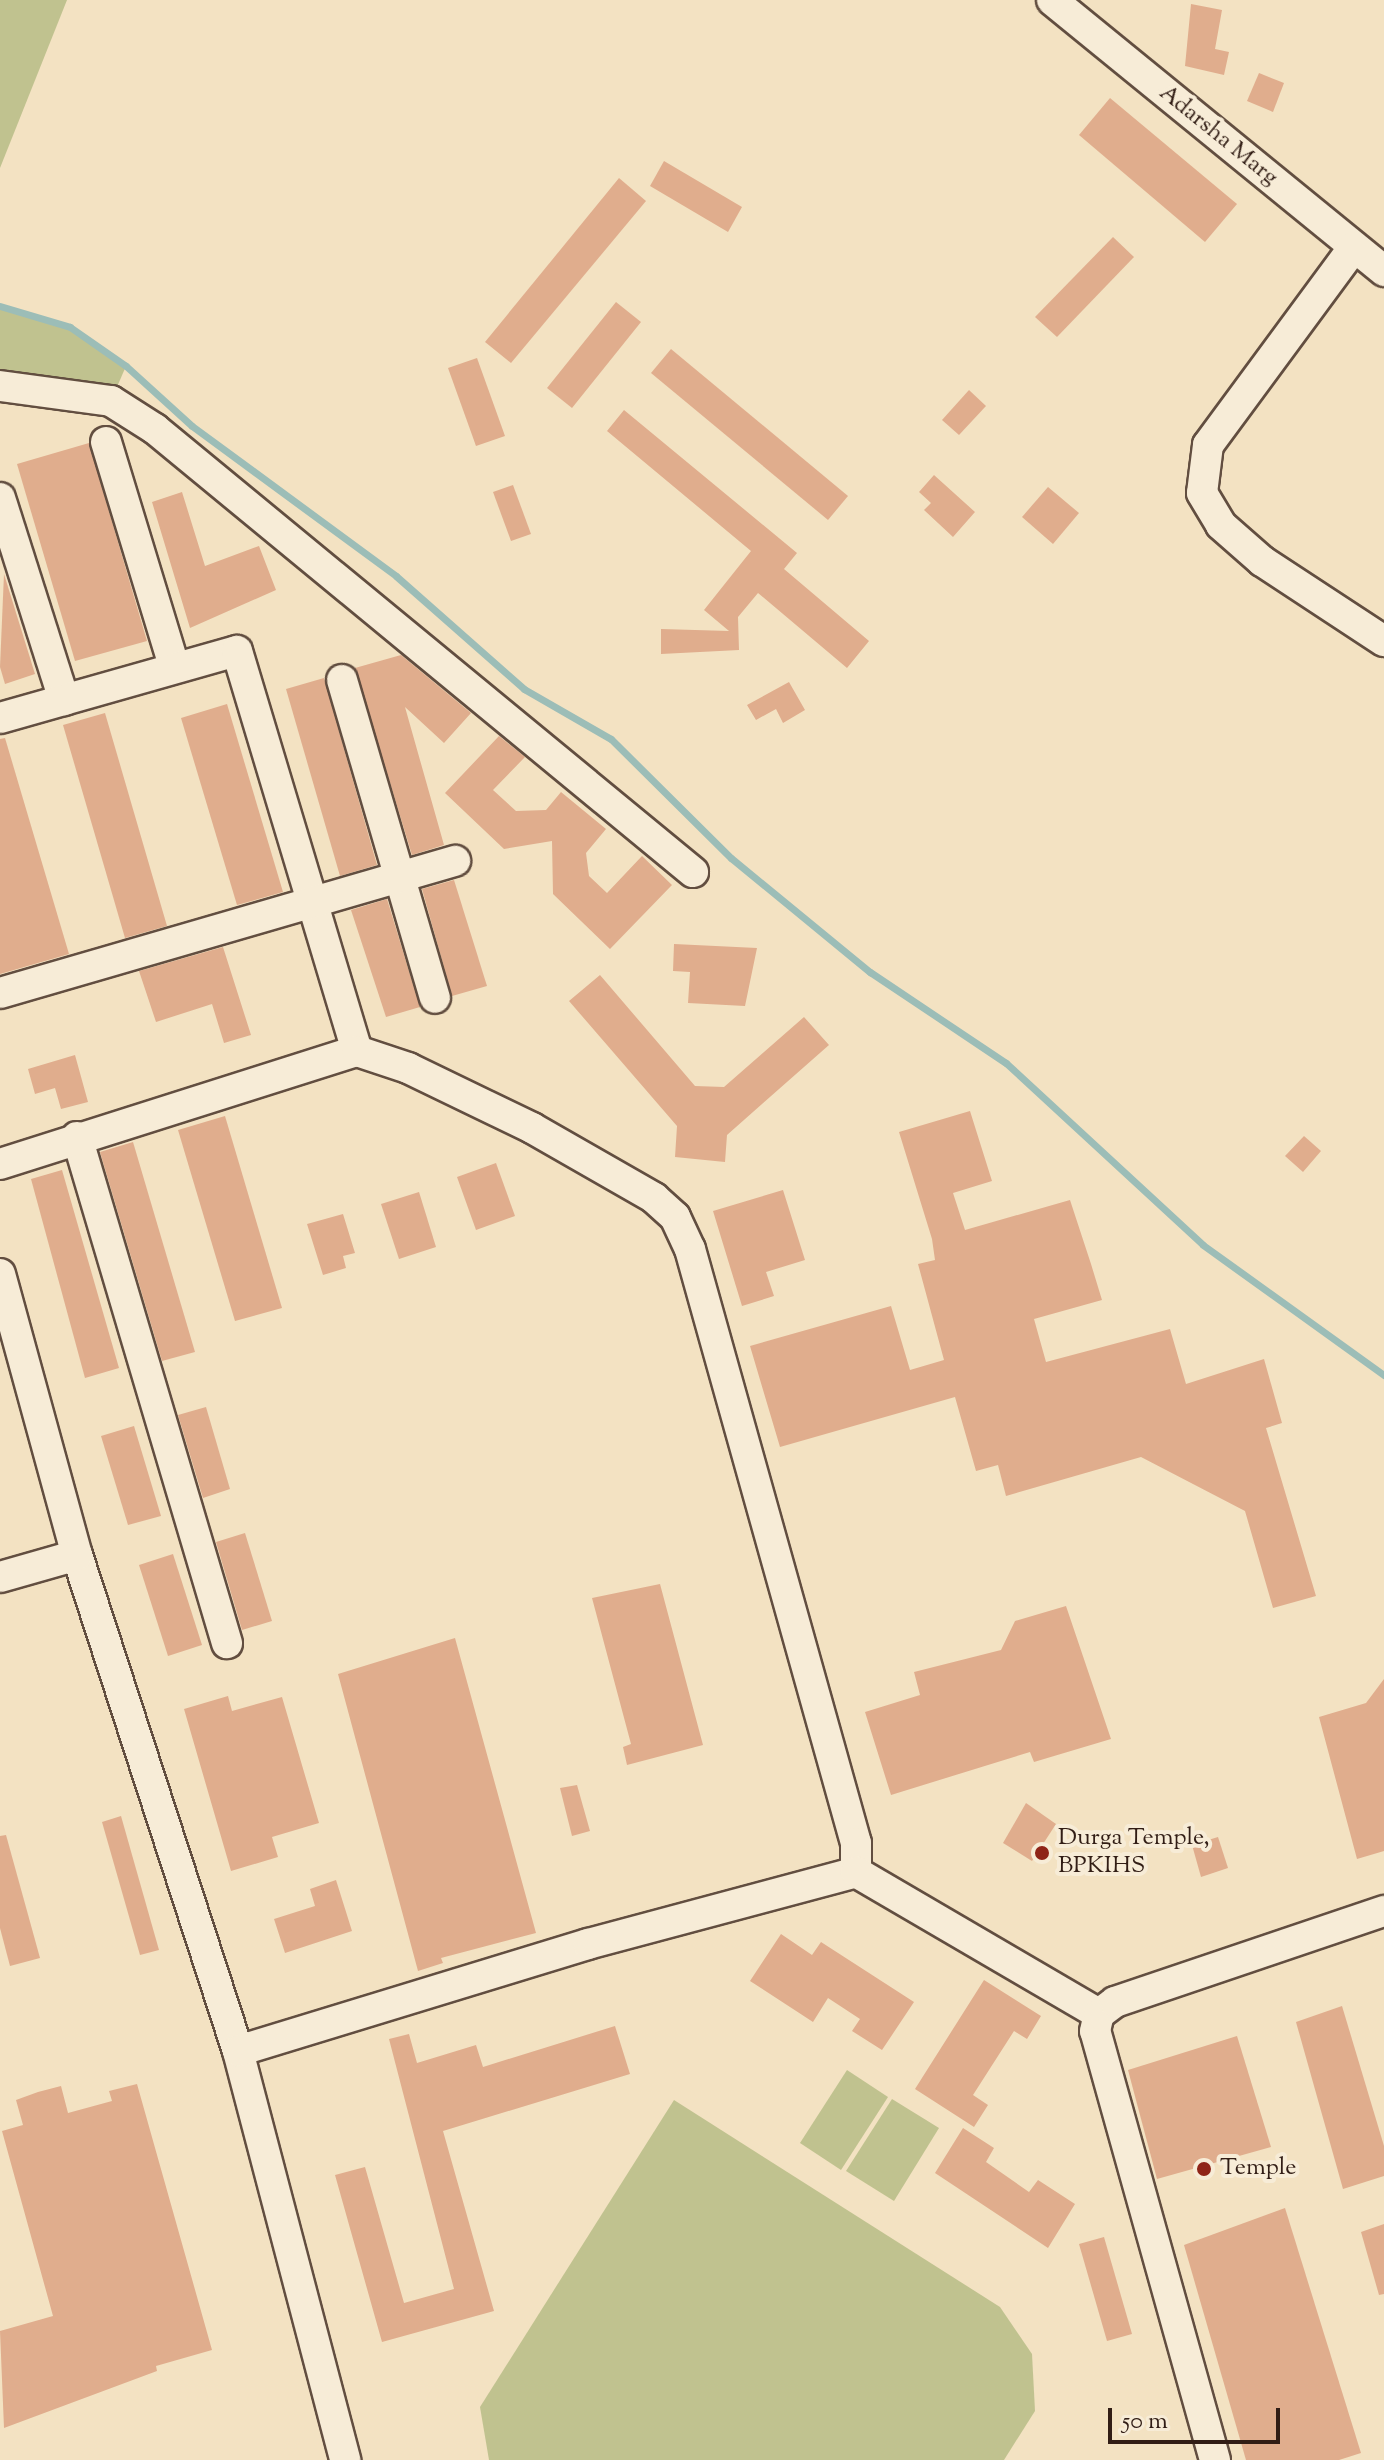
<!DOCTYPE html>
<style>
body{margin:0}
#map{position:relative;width:1384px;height:2460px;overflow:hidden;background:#f3e2c2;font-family:"Sorts Mill Goudy",serif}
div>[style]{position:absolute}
.green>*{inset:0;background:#c0c28f}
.stream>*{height:7px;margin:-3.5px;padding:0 3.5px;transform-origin:3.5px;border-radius:3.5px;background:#9cbdb7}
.building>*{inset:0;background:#e0ad8d}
.roads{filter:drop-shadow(2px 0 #624e40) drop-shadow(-2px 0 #624e40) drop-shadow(0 2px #624e40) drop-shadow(0 -2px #624e40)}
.minor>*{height:30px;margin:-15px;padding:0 15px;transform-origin:15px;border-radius:15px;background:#f7ecd7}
.dots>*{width:22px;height:22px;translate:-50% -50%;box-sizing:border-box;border:4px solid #f7ecd7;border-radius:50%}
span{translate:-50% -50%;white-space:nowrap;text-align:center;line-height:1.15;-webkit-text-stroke:8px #f7ecd7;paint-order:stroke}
.street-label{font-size:24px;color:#311d15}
.poi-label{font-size:24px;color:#311d15}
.left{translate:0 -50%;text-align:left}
.scale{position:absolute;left:1108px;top:2408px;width:172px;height:36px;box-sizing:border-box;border:4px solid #311d15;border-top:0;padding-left:10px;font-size:24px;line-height:28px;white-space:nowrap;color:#311d15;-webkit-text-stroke:6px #f7ecd7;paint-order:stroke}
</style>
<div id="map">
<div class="green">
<div style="clip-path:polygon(0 0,67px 0,0 168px)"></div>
<div style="clip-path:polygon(0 306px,70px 327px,126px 366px,111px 401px,0 386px)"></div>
<div style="clip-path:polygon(847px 2070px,888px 2097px,841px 2170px,800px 2143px)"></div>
<div style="clip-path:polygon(892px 2099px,939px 2128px,894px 2201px,846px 2171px)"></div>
<div style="clip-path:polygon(674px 2100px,1000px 2307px,1032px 2354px,1035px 2411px,1004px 2460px,489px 2460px,480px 2407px)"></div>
</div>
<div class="stream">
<div style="left:0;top:306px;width:73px;rotate:16.7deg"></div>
<div style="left:70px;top:327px;width:68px;rotate:34.9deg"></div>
<div style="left:126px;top:366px;width:89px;rotate:42.3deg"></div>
<div style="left:192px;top:426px;width:253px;rotate:36.3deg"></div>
<div style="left:396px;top:576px;width:171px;rotate:41.4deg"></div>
<div style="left:524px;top:689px;width:100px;rotate:29.9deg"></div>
<div style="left:611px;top:739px;width:169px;rotate:44.8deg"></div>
<div style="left:731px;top:858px;width:180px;rotate:39.4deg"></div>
<div style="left:870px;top:972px;width:164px;rotate:33.8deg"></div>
<div style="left:1006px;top:1063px;width:268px;rotate:42.7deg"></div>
<div style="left:1203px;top:1245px;width:223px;rotate:35.7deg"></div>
</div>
<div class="building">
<div style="clip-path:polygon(1191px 4px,1222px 10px,1215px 49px,1229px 52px,1224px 75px,1185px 66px)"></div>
<div style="clip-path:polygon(1259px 73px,1284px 83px,1273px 112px,1247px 101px)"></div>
<div style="clip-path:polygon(1110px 98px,1237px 204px,1205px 242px,1079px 135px)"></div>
<div style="clip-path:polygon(664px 161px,742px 207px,728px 232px,650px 186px)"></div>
<div style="clip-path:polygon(619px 178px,646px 201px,511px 363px,485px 342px)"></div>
<div style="clip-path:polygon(1113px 237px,1134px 257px,1057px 337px,1035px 317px)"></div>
<div style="clip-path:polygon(616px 302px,641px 322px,572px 408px,547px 388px)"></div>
<div style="clip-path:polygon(671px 349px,848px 496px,828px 520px,651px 373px)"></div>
<div style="clip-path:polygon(477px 358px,505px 436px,476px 446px,448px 368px)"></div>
<div style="clip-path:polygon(969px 390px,986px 406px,959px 435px,942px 420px)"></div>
<div style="clip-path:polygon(624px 410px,797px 553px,784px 569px,869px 641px,847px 668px,758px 593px,738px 617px,739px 650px,661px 654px,661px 629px,729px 631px,704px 610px,751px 551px,607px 431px)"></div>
<div style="clip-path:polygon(89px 443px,147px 641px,75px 661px,17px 464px)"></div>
<div style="clip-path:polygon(934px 475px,975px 512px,953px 537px,924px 510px,931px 503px,919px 492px)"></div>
<div style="clip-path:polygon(513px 485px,531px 534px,511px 541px,493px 492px)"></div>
<div style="clip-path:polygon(1048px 487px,1079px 513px,1053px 544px,1022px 517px)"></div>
<div style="clip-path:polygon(182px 492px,205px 566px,259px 546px,276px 590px,190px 628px,152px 502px)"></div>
<div style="clip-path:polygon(4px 574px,35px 674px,5px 684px,0 667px)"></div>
<div style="clip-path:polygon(401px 655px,471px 713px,444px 743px,405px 707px,444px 845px,412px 855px,355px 668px)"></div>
<div style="clip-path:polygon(324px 678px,377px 865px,340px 876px,286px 689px)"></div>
<div style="clip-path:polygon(789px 682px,805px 710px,783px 723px,776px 709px,756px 720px,747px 705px)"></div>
<div style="clip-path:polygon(227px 704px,283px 892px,237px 905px,181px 718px)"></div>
<div style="clip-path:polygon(105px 713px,167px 926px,125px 938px,63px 725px)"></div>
<div style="clip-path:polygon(499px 736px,525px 757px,493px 790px,516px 811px,546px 810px,561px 792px,606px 829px,586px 853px,589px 876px,607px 893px,642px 856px,672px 885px,610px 949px,553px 894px,552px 841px,504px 849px,445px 793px)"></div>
<div style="clip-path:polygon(5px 738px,69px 954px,0 974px,0 739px)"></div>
<div style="clip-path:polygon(454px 880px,487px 986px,452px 996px,422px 889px)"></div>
<div style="clip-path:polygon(387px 899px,420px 1007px,386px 1017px,351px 910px)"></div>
<div style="clip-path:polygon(674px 944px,757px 948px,745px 1006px,688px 1003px,690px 972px,673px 971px)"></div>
<div style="clip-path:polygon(223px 947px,251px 1035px,224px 1043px,212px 1004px,156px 1022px,139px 971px)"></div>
<div style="clip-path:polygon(600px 975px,695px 1086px,724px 1087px,804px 1017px,829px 1045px,727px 1135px,725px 1162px,675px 1157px,677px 1126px,569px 1001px)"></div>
<div style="clip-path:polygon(75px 1055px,88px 1102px,61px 1109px,55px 1088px,35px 1094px,28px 1069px)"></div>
<div style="clip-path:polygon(970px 1111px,992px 1181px,953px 1193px,965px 1230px,1070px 1200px,1091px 1264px,1102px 1300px,1034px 1319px,1046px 1362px,1170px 1329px,1186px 1384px,1264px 1359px,1282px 1423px,1266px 1428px,1316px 1596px,1273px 1608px,1245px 1511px,1141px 1457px,1006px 1496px,998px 1465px,976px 1471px,955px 1397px,780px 1447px,750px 1346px,891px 1306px,910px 1370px,944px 1360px,918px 1264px,935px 1260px,932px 1239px,899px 1132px)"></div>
<div style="clip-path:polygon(225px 1116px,282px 1308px,235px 1321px,178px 1130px)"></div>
<div style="clip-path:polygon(1304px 1136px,1321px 1151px,1303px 1172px,1285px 1156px)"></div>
<div style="clip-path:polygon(133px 1142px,195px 1352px,162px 1361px,100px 1152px)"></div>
<div style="clip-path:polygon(496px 1163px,515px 1216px,476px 1230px,457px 1177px)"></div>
<div style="clip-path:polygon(62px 1170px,119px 1368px,85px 1378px,31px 1179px)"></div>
<div style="clip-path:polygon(783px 1190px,805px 1260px,766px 1272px,774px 1296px,742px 1306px,713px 1211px)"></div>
<div style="clip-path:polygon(419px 1192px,436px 1247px,399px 1259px,381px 1204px)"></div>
<div style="clip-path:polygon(343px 1214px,355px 1253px,343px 1256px,346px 1268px,323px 1275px,307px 1224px)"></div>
<div style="clip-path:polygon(206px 1407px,230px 1489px,203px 1498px,178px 1415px)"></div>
<div style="clip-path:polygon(134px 1426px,161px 1516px,128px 1525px,101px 1436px)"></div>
<div style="clip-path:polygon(245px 1533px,272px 1621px,242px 1630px,216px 1542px)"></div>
<div style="clip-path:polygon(173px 1554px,202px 1645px,168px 1656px,139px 1565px)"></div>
<div style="clip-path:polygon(660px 1584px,703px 1745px,627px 1765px,623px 1747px,631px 1744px,592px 1598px)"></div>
<div style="clip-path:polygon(1066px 1606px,1111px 1739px,1034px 1762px,1030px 1752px,891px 1795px,865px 1712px,920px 1695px,914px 1672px,1001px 1650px,1015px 1621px)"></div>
<div style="clip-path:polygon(455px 1638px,536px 1933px,441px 1958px,443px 1963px,418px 1971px,338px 1674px)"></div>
<div style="clip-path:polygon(1384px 1679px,1384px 1851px,1357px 1859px,1319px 1717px,1366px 1703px)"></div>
<div style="clip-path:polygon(228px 1696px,232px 1711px,282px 1697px,319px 1823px,272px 1837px,278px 1857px,231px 1871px,184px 1709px)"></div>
<div style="clip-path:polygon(577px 1785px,590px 1831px,572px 1836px,560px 1788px)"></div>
<div style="clip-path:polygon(1026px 1803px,1056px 1824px,1032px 1861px,1003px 1843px)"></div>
<div style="clip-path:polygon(121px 1816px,159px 1950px,140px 1955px,102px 1822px)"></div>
<div style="clip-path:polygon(6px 1835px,40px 1958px,10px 1966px,0 1928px,0 1836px)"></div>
<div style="clip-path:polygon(1218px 1837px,1228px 1868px,1201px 1877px,1192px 1845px)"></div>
<div style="clip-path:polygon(336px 1880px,352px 1931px,285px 1953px,274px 1919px,315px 1906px,310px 1889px)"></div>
<div style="clip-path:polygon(781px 1934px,812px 1955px,821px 1942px,914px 2002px,882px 2050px,852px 2031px,860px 2019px,828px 1998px,813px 2022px,750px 1981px)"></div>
<div style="clip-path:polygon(984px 1980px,1041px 2016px,1027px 2039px,1014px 2031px,973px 2095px,988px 2105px,974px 2127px,915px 2089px)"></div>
<div style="clip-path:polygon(1342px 2006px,1384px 2146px,1384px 2176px,1343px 2189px,1296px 2022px)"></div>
<div style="clip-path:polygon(615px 2026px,630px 2074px,443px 2131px,494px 2311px,382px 2342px,335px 2175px,365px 2167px,404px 2303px,454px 2289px,389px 2039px,409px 2034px,417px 2063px,476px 2045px,483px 2067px)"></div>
<div style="clip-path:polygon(1237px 2036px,1271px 2147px,1157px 2179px,1128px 2070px)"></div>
<div style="clip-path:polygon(137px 2084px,212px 2350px,156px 2366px,157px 2371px,4px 2428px,0 2331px,53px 2316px,2px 2131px,23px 2125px,16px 2100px,38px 2092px,61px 2086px,68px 2113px,112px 2101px,109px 2091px)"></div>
<div style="clip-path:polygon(963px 2128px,994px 2148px,986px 2162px,1029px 2192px,1038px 2180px,1075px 2204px,1048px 2248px,935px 2173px)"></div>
<div style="clip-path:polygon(1285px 2208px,1361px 2453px,1339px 2460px,1246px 2460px,1184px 2245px)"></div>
<div style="clip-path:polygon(1384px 2224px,1384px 2294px,1379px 2295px,1361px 2232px)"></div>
<div style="clip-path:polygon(1104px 2237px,1132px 2334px,1107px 2341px,1079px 2244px)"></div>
</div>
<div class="roads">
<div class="minor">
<div style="left:1052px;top:0;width:429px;rotate:39.2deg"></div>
<div style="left:1354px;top:247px;width:246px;rotate:126.4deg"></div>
<div style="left:1208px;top:445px;width:48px;rotate:97.1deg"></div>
<div style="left:1202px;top:493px;width:37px;rotate:59deg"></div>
<div style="left:1221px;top:525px;width:55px;rotate:41.3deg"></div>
<div style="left:1262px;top:561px;width:146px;rotate:33.3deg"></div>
<div style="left:0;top:386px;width:112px;rotate:7.7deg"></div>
<div style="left:111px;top:401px;width:52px;rotate:32.5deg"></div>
<div style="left:155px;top:429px;width:697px;rotate:39.47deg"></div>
<div style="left:106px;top:442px;width:234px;rotate:73.1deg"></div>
<div style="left:0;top:498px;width:212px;rotate:72.4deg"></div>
<div style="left:342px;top:680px;width:331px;rotate:73.7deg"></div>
<div style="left:0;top:718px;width:246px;rotate:-15.8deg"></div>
<div style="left:237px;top:651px;width:418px;rotate:73.3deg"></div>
<div style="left:0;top:993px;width:474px;rotate:-16.2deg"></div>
<div style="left:77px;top:1137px;width:528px;rotate:73.49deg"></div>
<div style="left:0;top:1164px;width:374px;rotate:-17.6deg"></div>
<div style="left:357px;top:1051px;width:54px;rotate:18.4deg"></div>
<div style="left:408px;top:1068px;width:138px;rotate:25.8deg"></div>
<div style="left:532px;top:1128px;width:141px;rotate:29.8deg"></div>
<div style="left:654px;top:1198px;width:28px;rotate:42deg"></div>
<div style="left:675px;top:1217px;width:35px;rotate:65deg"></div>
<div style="left:690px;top:1249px;width:617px;rotate:74.39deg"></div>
<div style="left:856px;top:1843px;width:29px;rotate:90deg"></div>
<div style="left:0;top:1274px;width:291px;rotate:74.7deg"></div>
<div style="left:77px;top:1555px;width:521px;rotate:72.02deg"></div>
<div style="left:238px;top:2051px;width:423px;rotate:75.3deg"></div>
<div style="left:0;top:1577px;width:80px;rotate:-15.9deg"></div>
<div style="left:238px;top:2051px;width:366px;rotate:-17deg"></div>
<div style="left:588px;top:1944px;width:278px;rotate:-15deg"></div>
<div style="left:856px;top:1872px;width:281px;rotate:30.3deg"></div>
<div style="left:1215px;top:2460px;width:445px;rotate:-105.6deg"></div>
<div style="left:1095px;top:2031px;width:17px;rotate:-77deg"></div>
<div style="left:1099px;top:2014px;width:20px;rotate:-37deg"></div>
<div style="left:1115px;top:2002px;width:284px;rotate:-18.7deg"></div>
</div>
</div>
<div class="dots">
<div style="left:1042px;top:1853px;background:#8f2418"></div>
<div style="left:1204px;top:2169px;background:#8f2418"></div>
</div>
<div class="street-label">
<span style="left:1218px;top:136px;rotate:39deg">Adarsha Marg</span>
</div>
<div class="poi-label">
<span class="left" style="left:1058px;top:1853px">Durga Temple,<br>BPKIHS</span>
<span class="left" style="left:1220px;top:2169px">Temple</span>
</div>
<div class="scale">50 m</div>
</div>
